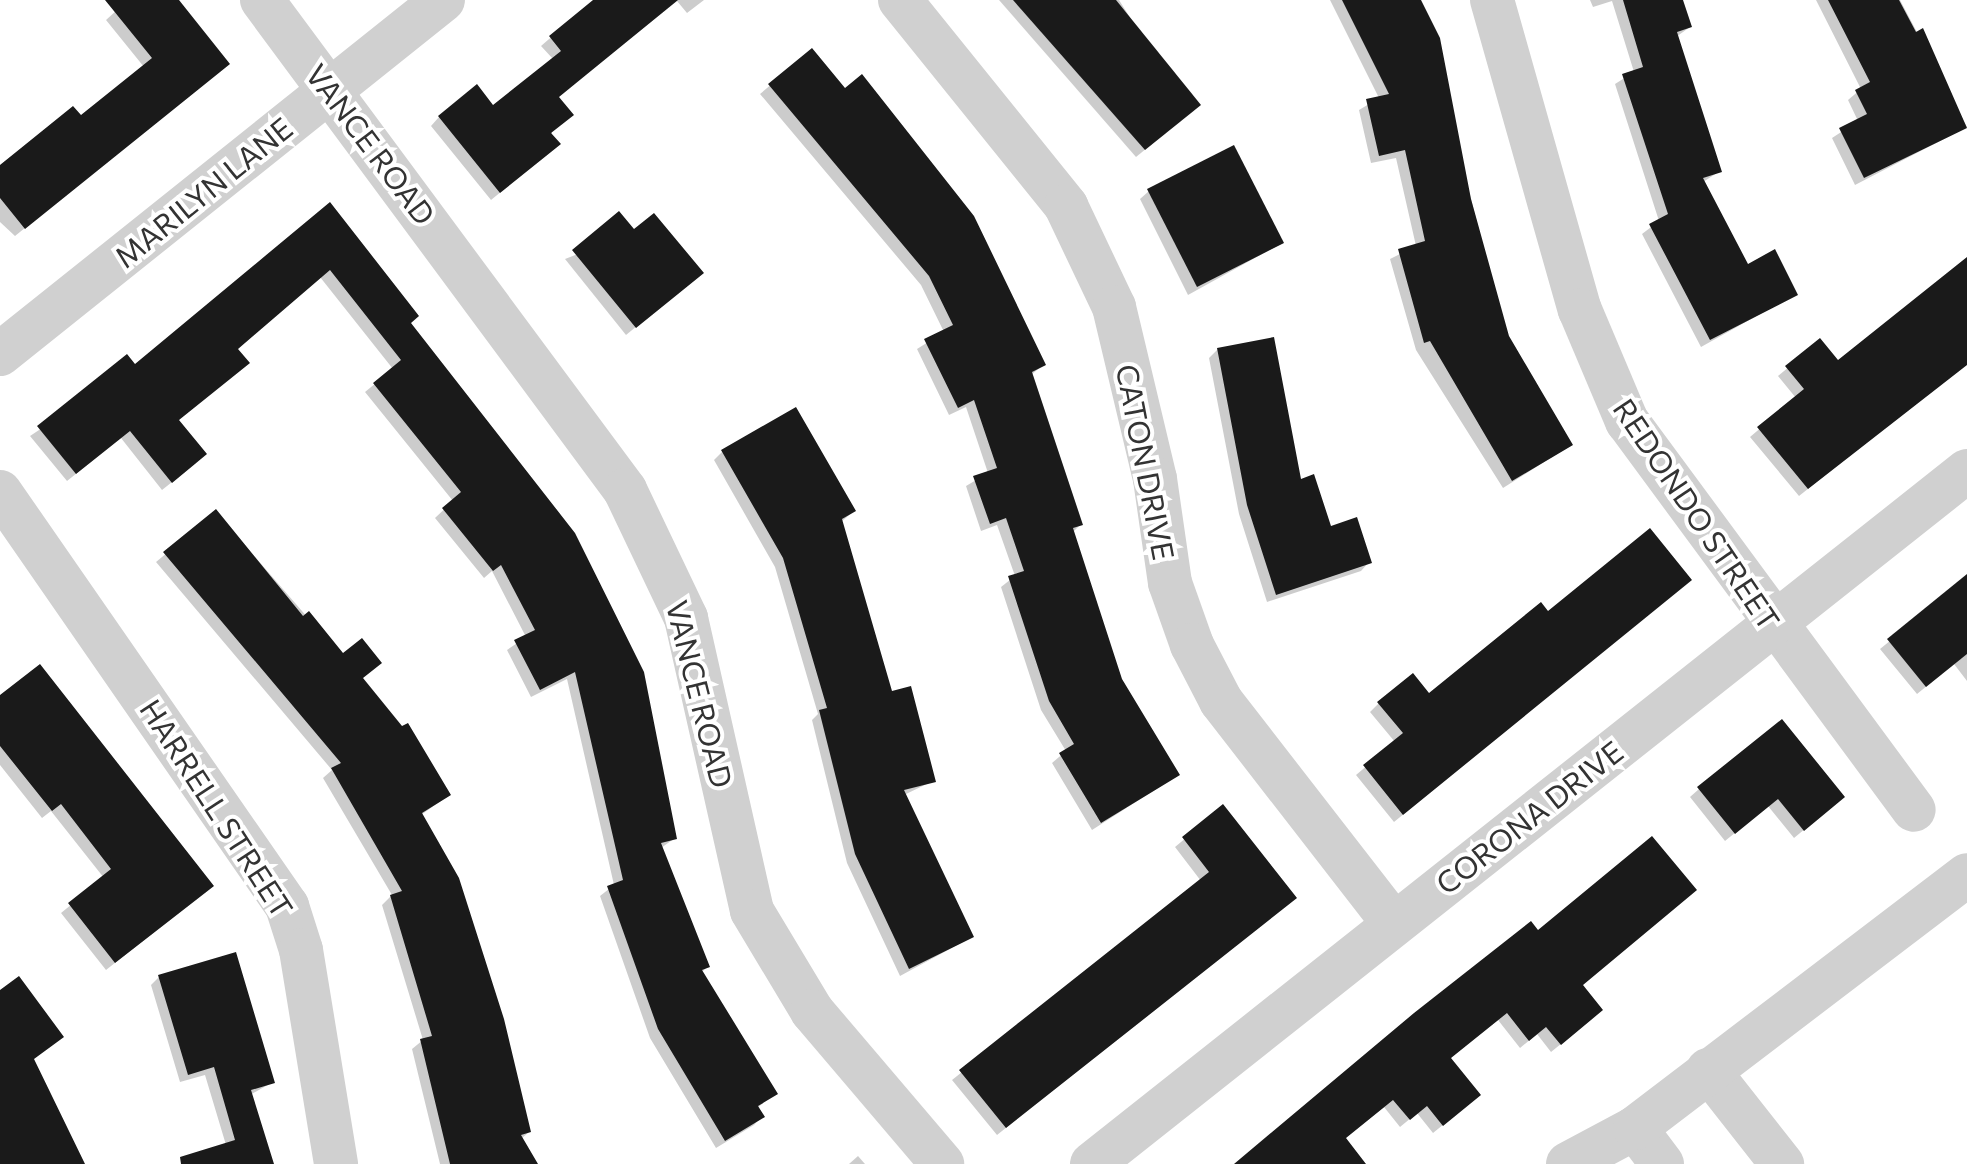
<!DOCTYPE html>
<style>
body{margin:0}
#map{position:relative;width:1967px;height:1164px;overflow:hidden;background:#fff;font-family:Commissioner,sans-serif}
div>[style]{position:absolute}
.shadow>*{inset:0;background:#0003}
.building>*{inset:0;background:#1a1a1a}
.minor>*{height:44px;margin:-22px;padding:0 22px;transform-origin:22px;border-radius:22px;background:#d0d0d0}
span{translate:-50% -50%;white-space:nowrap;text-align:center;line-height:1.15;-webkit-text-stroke:8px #fff;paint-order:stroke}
.street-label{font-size:30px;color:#333}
</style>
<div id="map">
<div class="shadow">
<div style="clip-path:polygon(128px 0,176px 0,219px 72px,15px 236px,0 222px,0 165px,73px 109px,81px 118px,144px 67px,106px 20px)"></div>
<div style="clip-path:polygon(594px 0,704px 0,687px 13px,677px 1px,557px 97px,549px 153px,491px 200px,431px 126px,439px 117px,493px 108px,553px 59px,541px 46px)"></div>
<div style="clip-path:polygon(999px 0,1119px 0,1190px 113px,1136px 157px)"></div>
<div style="clip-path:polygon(1330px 0,1419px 0,1507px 337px,1571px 445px,1503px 488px,1416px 350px,1390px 259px,1416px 246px,1396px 158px,1371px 163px,1359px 110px,1379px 98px)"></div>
<div style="clip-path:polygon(1590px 0,1681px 0,1690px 27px,1676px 37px,1720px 171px,1703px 182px,1747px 266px,1796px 294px,1701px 347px,1642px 234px,1659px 221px,1615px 84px,1634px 72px,1612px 1px,1593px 7px)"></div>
<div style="clip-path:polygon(1816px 0,1900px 0,1967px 127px,1855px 185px,1832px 138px,1858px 121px,1848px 100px,1861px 89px)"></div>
<div style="clip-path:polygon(811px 51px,1043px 365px,1031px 375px,1081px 524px,1072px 533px,1120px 679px,1178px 775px,1092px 830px,1052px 763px,1066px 751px,1041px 710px,1001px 587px,1015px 576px,997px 525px,981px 531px,966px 486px,988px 473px,966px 407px,949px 415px,917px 349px,944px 332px,921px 285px,760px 94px)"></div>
<div style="clip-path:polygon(1149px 191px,1282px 243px,1188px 295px,1140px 199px)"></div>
<div style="clip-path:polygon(329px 205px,409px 323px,675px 838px,661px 848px,708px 966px,701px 973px,776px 1093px,757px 1108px,762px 1116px,754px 1125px,716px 1148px,650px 1038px,600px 896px,614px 885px,567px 679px,531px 697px,507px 650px,526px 637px,492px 571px,484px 578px,435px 518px,453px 501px,365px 392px,393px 369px,320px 277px,236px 350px,178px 421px,196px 463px,162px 490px,121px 438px,67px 481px,30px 436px,134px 367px)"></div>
<div style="clip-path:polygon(634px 232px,692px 281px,626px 335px,565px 259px)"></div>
<div style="clip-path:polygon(1967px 260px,1967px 363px,1799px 496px,1750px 437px,1796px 398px,1778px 376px,1820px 341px,1838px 363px)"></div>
<div style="clip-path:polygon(1218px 349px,1330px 528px,1369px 562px,1361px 571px,1267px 602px,1239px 514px,1209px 358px)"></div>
<div style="clip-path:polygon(722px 452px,854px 511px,841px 522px,890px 694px,933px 781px,904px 795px,972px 937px,900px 976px,847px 863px,812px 720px,818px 714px,775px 567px,714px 460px)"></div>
<div style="clip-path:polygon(216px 512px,361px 679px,449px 795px,421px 815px,529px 1132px,521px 1139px,536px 1164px,440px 1164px,412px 1049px,423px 1040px,382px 905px,392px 895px,323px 778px,332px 770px,156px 562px)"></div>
<div style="clip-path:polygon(1967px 578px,1967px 681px,1954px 664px,1917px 694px,1880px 649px)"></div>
<div style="clip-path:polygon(1681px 588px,1394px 822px,1356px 775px,1395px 742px,1370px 712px,1379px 703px,1429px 695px,1548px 614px)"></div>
<div style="clip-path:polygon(0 698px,202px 894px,106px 970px,61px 913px,104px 878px,51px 811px,42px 818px,0 765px)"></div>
<div style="clip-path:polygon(1699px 789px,1834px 805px,1794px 838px,1768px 806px,1725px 841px,1690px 797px)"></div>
<div style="clip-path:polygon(1223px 807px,1286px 906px,997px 1135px,952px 1080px,1201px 881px,1175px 847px)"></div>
<div style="clip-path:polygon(159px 977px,273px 1082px,250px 1095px,272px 1164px,190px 1164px,226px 1145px,205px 1075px,180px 1082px,151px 985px)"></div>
<div style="clip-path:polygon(1581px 986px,1592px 1019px,1551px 1052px,1537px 1034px,1520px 1048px,1498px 1020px,1449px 1059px,1470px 1103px,1433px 1133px,1417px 1113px,1400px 1127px,1384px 1107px,1344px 1139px,1364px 1164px,1237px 1164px,1415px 1014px)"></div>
<div style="clip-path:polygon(858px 1156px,865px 1164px,849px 1164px)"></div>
</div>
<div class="building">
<div style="clip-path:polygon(105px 0,179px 0,230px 64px,25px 229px,0 198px,0 165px,73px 106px,81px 115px,152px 58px)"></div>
<div style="clip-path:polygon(593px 0,678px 0,559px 97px,574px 115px,551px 133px,561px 144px,500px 193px,438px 116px,477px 84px,493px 105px,561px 51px,549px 36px)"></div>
<div style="clip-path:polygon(1013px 0,1116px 0,1201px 105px,1145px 150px)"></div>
<div style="clip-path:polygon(1342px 0,1421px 0,1440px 38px,1471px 199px,1509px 336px,1573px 445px,1512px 481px,1430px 341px,1424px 343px,1398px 249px,1425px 241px,1405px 150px,1379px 156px,1366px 99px,1389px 94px)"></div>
<div style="clip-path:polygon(1623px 0,1683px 0,1692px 27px,1677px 32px,1722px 172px,1703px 178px,1748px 264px,1775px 249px,1798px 295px,1710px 340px,1649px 224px,1668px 214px,1622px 74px,1643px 67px)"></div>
<div style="clip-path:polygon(1828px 0,1899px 0,1916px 32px,1923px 28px,1967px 128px,1864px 178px,1839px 128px,1867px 114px,1855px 90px,1870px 82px)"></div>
<div style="clip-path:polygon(812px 48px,845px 88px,862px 74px,974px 216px,1046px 365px,1032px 372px,1083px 525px,1073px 528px,1122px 679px,1180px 775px,1101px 823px,1059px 753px,1074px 744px,1049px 701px,1008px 576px,1024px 571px,1006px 518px,990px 524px,973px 476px,997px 468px,974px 400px,958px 408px,924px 339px,953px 325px,929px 276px,768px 84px)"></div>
<div style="clip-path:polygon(1234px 145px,1284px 243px,1197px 287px,1147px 189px)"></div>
<div style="clip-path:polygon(330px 202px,419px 316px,411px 323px,575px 533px,644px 672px,677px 839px,661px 843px,710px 967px,702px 970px,778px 1094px,758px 1106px,765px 1117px,725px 1141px,658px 1029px,607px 886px,623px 880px,575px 672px,540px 690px,514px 640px,535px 630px,501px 565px,493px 571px,442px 508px,461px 492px,373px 383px,401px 360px,330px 270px,238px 349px,250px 363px,179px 420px,207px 454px,172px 483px,130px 431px,76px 474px,37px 426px,127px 354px,135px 364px)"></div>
<div style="clip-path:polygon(619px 211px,634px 229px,654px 213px,704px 273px,636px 328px,572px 250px)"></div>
<div style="clip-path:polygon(1967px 257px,1967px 365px,1808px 489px,1757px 427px,1804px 389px,1785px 366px,1820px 338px,1838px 360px)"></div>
<div style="clip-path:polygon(1274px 337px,1301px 479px,1314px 474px,1331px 526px,1357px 517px,1372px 563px,1276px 595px,1247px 505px,1217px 348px)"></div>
<div style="clip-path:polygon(796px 407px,856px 511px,842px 519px,892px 691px,911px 686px,936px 782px,904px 790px,974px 937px,909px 969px,855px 854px,819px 710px,827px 708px,783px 558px,721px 450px)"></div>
<div style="clip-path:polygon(216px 509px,303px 616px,309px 611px,343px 653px,362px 638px,382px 663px,363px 678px,402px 726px,408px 723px,451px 795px,422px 813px,459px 878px,504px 1019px,531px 1132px,521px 1135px,538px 1164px,450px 1164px,420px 1039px,432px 1036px,390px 895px,402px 891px,331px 768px,341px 763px,163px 552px)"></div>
<div style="clip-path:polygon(1650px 528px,1692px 580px,1403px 815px,1363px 765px,1403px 733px,1377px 702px,1413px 673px,1429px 693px,1541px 602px,1548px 611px)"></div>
<div style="clip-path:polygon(1967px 574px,1967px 654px,1926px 687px,1887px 639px)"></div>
<div style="clip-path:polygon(40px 664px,214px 886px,115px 963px,68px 903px,111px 869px,61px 804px,52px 811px,0 746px,0 695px)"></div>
<div style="clip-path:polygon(1782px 719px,1845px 797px,1804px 831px,1778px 799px,1735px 834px,1697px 787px)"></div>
<div style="clip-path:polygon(1223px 804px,1297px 898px,1006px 1128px,959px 1070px,1209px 872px,1182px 837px)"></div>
<div style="clip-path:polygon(1652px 836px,1697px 890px,1583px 985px,1603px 1010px,1561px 1045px,1546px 1027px,1529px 1041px,1507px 1013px,1451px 1058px,1481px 1095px,1443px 1126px,1427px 1106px,1410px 1120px,1393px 1100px,1346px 1138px,1366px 1164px,1234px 1164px,1414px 1013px,1531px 921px,1538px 930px)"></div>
<div style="clip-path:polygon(236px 952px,275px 1083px,251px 1090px,274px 1164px,181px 1164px,180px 1157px,235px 1140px,214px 1067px,188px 1075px,158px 975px)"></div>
<div style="clip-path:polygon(19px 976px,64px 1037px,34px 1059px,85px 1164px,0 1164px,0 990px)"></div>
</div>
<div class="minor">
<div style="left:262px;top:0;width:610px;rotate:53.47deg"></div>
<div style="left:625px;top:490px;width:142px;rotate:64.5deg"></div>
<div style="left:686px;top:618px;width:300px;rotate:77.3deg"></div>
<div style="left:752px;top:911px;width:117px;rotate:59deg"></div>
<div style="left:812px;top:1011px;width:201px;rotate:49.6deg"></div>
<div style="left:900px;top:0;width:265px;rotate:51.1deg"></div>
<div style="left:1066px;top:206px;width:112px;rotate:64.6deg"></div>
<div style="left:1114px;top:307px;width:177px;rotate:76.6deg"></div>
<div style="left:1155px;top:479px;width:105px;rotate:81.8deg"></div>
<div style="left:1170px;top:583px;width:66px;rotate:70.5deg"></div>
<div style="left:1192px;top:645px;width:63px;rotate:62.6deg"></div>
<div style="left:1221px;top:701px;width:282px;rotate:52.2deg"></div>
<div style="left:1492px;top:0;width:322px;rotate:74.2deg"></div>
<div style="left:1580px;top:310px;width:121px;rotate:67.1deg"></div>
<div style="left:1627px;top:421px;width:483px;rotate:53.6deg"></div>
<div style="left:0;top:354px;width:567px;rotate:-38.63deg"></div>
<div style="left:0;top:492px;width:504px;rotate:55.27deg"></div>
<div style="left:287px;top:906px;width:46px;rotate:72.3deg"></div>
<div style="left:301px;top:950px;width:217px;rotate:80.7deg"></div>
<div style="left:1708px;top:1070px;width:120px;rotate:51.8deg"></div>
<div style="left:1635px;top:1128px;width:45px;rotate:53.1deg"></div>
<div style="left:1092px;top:1164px;width:1116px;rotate:-38.38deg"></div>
<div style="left:1568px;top:1164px;width:76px;rotate:-28.2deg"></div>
<div style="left:1635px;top:1128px;width:417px;rotate:-37.3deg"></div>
</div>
<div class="street-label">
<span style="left:371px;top:144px;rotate:53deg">VANCE ROAD</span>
<span style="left:203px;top:192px;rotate:-39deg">MARILYN LANE</span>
<span style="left:1146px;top:462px;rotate:79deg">CATON DRIVE</span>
<span style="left:1697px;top:514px;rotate:56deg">REDONDO STREET</span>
<span style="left:700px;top:694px;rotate:76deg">VANCE ROAD</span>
<span style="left:217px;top:808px;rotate:57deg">HARRELL STREET</span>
<span style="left:1529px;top:817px;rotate:-38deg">CORONA DRIVE</span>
</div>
</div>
